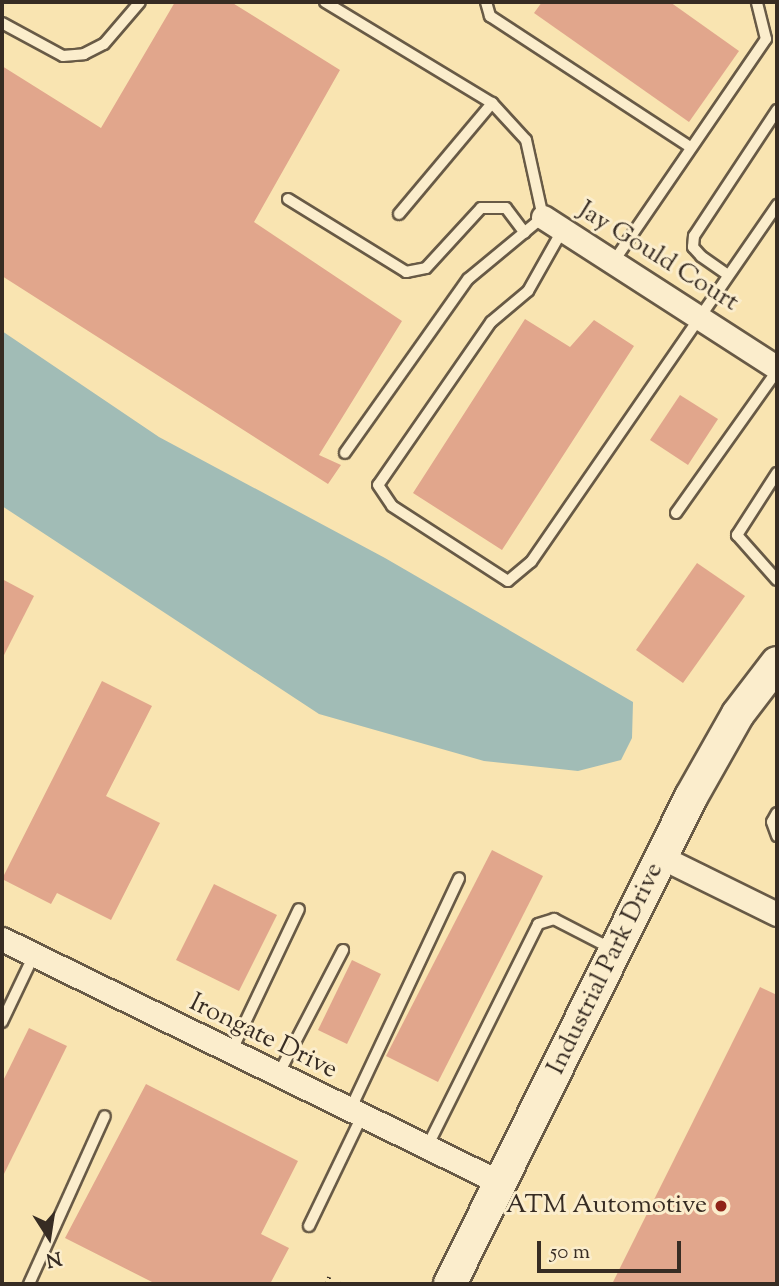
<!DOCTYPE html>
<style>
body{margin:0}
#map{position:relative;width:779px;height:1286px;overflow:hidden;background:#f9e4b1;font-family:"Sorts Mill Goudy",serif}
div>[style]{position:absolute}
.water>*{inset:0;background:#a1bcb6}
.building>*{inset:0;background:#e1a68c}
.path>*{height:3.5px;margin-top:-1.75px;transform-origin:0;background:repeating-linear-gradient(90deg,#372c23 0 2px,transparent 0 5.5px)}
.roads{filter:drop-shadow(2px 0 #685a46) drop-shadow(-2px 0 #685a46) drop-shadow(0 2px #685a46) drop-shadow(0 -2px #685a46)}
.lane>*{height:10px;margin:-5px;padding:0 5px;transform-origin:5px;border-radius:5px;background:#fbedcc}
.street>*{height:23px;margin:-11.5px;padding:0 11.5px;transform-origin:11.5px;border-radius:11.5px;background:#fbedcc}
.secondary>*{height:32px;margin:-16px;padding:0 16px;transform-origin:16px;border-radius:16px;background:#fbedcc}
.dots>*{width:19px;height:19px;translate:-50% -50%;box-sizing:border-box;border:4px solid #fbedcc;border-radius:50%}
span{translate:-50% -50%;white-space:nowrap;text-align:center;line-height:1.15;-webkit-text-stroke:6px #fbedcc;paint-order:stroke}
.street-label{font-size:26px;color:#372c23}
.poi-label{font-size:26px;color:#372c23}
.right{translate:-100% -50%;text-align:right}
.frame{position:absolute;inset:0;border:4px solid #372c23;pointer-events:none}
.north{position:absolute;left:14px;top:1202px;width:70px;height:70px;-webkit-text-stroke:5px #fbedcc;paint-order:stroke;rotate:168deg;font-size:19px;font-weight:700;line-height:28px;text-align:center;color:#372c23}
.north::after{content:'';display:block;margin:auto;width:24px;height:32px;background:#372c23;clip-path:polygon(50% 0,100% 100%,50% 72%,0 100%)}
.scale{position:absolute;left:537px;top:1241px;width:144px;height:32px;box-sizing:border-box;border:4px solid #372c23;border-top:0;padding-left:9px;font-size:21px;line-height:24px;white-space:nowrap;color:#372c23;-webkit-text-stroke:5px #fbedcc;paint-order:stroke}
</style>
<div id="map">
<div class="water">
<div style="clip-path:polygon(2px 331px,159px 437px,385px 558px,633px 702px,632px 738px,621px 760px,578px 771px,484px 761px,319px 714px,2px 506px)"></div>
</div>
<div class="building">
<div style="clip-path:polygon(175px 2px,231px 2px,340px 70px,254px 222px,402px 321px,319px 455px,341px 465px,328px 484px,2px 276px,2px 66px,101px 128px)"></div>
<div style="clip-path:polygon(542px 2px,670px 2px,739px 51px,689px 122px,534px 13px)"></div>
<div style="clip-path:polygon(525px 319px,570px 347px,594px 320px,634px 346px,502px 550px,413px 493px)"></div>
<div style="clip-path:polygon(680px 395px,718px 419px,688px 465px,650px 440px)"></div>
<div style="clip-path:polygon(697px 563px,745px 596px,683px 683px,636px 650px)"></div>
<div style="clip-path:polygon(2px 579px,34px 596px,2px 659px)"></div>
<div style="clip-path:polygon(102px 681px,152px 706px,106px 796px,160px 823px,111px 920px,57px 893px,51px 904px,2px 879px)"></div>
<div style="clip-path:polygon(492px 850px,543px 876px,438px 1082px,386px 1056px)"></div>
<div style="clip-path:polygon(214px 884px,277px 915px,239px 991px,176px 960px)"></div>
<div style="clip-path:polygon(352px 960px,381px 974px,347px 1044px,318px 1030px)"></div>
<div style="clip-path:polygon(760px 987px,777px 995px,777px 1284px,612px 1284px)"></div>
<div style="clip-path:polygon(29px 1028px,67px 1046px,2px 1178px,2px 1083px)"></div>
<div style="clip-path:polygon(146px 1084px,298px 1161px,261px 1234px,289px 1248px,270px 1284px,156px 1284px,65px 1238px)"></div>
</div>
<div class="path">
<div style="left:327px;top:1284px;width:7px;rotate:-74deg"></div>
<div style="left:341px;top:1284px;width:1px;rotate:-45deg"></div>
</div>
<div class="roads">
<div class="lane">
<div style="left:325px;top:2px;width:195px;rotate:31.2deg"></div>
<div style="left:492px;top:103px;width:50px;rotate:47.4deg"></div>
<div style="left:526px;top:140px;width:79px;rotate:77.6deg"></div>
<div style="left:543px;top:217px;width:97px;rotate:140.4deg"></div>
<div style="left:468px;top:279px;width:213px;rotate:125.3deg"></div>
<div style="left:486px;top:2px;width:15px;rotate:74deg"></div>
<div style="left:490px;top:16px;width:239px;rotate:33.2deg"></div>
<div style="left:2px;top:23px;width:69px;rotate:28.4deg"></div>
<div style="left:63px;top:56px;width:21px;rotate:-5deg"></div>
<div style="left:84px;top:54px;width:22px;rotate:-27deg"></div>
<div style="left:104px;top:44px;width:55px;rotate:-49.4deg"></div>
<div style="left:288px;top:199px;width:139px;rotate:31.7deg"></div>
<div style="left:406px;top:272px;width:20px;rotate:-11deg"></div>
<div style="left:426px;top:268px;width:81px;rotate:-47.5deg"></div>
<div style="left:481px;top:208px;width:25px"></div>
<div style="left:506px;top:208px;width:31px;rotate:53deg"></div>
<div style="left:399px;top:214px;width:145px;rotate:-50deg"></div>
<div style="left:563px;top:229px;width:71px;rotate:119.4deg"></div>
<div style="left:528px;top:291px;width:48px;rotate:140deg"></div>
<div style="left:491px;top:322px;width:198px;rotate:124.7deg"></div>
<div style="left:378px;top:485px;width:25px;rotate:56deg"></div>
<div style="left:392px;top:506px;width:138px;rotate:32.9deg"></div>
<div style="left:508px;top:581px;width:30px;rotate:-40deg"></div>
<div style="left:531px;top:562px;width:434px;rotate:-55.4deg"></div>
<div style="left:614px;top:261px;width:269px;rotate:-55.6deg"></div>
<div style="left:766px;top:39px;width:38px;rotate:-104deg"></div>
<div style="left:728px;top:275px;width:33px;rotate:-145deg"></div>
<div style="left:701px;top:256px;width:12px;rotate:-132deg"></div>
<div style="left:693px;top:247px;width:11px;rotate:-85deg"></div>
<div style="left:694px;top:236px;width:151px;rotate:-56.6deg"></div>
<div style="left:777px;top:473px;width:74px;rotate:122.8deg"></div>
<div style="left:737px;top:535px;width:60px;rotate:48.4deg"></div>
<div style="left:676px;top:513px;width:174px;rotate:-54.6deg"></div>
<div style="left:777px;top:813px;width:10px;rotate:119deg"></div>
<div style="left:772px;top:822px;width:15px;rotate:70deg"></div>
<div style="left:2px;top:1022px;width:74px;rotate:-64.5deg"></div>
<div style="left:231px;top:1052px;width:158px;rotate:-64.6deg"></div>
<div style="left:278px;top:1075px;width:141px;rotate:-62.5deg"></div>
<div style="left:350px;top:1110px;width:256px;rotate:-64.8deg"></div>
<div style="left:427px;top:1147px;width:249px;rotate:-63.5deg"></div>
<div style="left:538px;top:924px;width:17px;rotate:-17deg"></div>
<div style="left:554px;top:919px;width:65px;rotate:27.3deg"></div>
<div style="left:309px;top:1226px;width:122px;rotate:-64.3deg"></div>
<div style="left:29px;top:1284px;width:184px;rotate:-65.7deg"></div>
</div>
<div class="street">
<div style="left:543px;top:217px;width:278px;rotate:32.8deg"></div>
<div style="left:661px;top:857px;width:129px;rotate:26.2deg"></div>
<div style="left:2px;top:939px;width:555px;rotate:26.06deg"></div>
</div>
<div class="secondary">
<div style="left:450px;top:1284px;width:543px;rotate:-63.67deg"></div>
<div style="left:691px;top:797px;width:95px;rotate:-60.5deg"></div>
<div style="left:738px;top:714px;width:64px;rotate:-52.6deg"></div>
</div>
</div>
<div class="dots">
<div style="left:721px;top:1206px;background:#8f2418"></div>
</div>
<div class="street-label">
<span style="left:658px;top:257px;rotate:32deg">Jay Gould Court</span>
<span style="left:606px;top:969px;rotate:-64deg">Industrial Park Drive</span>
<span style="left:263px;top:1037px;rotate:26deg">Irongate Drive</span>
</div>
<div class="poi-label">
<span class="right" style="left:707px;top:1206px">ATM Automotive</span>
</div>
<div class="frame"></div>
<div class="north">N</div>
<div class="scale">50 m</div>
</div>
